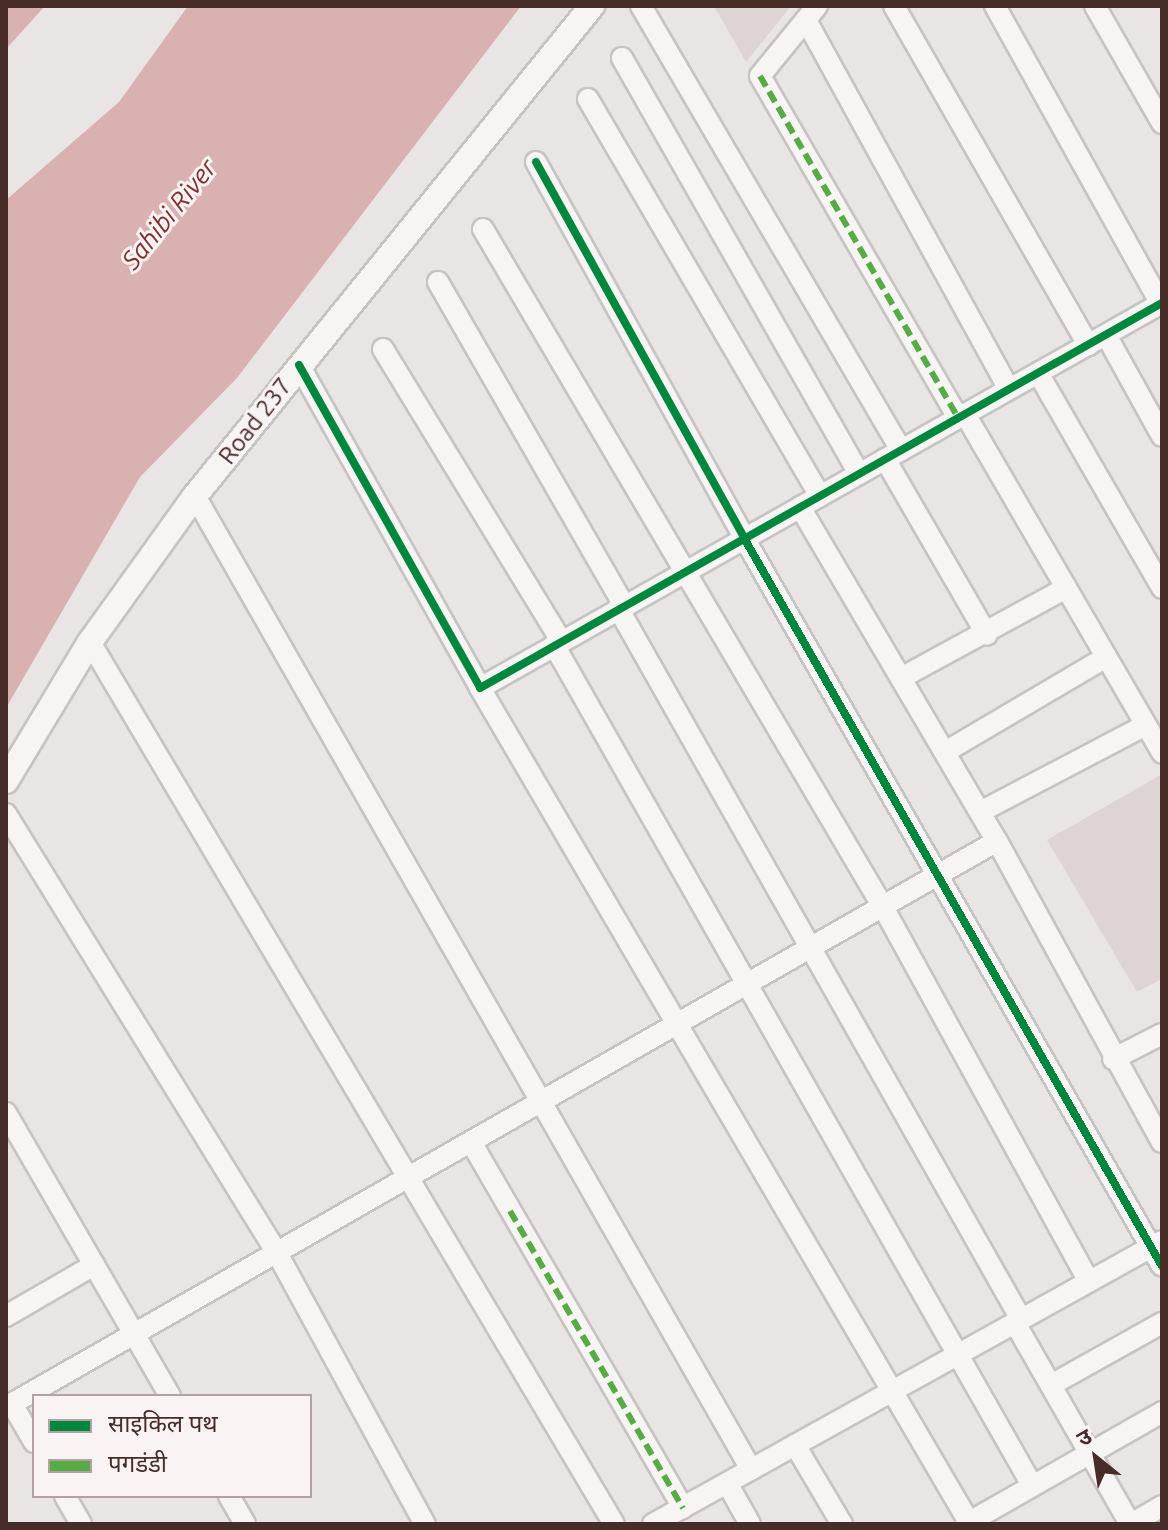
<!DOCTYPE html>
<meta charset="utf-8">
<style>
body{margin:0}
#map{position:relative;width:1168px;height:1530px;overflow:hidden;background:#eae5e5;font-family:Ubuntu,"Noto Sans Devanagari",sans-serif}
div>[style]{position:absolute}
.built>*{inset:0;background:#ded4d3}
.water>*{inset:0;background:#d8b1b0}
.roads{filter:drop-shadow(2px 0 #c8c3c3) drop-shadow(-2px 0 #c8c3c3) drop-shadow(0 2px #c8c3c3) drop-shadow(0 -2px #c8c3c3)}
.minor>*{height:20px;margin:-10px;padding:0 10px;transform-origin:10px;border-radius:10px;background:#f7f5f4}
.tertiary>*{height:24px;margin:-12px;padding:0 12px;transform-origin:12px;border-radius:12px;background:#f7f5f4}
.quiet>*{height:6px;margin-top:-3px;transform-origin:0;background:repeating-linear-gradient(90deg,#56ab44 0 12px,transparent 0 18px)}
.cycleway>*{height:8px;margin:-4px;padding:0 4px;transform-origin:4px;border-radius:4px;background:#00873e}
span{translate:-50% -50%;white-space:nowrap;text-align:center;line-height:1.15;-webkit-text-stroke:6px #f9f3f3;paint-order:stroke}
.street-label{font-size:24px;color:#472c28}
.water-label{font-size:26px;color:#80312e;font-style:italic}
.frame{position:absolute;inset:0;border:8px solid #472c28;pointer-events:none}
.legend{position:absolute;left:32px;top:1394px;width:280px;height:104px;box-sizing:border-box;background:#f9f3f3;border:2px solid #b2a3a2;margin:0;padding:10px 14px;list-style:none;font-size:24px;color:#472c28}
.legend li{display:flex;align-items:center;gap:16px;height:40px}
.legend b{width:40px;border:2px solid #b2a3a2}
.north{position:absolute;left:1056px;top:1418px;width:80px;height:80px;-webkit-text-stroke:6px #f9f3f3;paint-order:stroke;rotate:330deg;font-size:22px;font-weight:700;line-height:32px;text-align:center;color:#472c28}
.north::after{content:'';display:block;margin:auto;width:28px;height:36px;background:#472c28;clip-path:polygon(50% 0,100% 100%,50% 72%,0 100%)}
</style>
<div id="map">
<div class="built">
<div style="clip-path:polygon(714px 6px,791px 6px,746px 62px)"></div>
<div style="clip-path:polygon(1162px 774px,1162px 979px,1137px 992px,1047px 840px)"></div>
</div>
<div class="water">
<div style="clip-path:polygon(6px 6px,45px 6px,6px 49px)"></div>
<div style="clip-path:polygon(188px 6px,521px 6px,237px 378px,140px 477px,6px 708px,6px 200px,119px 102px)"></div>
</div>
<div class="roads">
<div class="minor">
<div style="left:641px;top:6px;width:515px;rotate:59.65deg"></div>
<div style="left:817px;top:6px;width:90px;rotate:129.2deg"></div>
<div style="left:760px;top:76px;width:395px;rotate:59.9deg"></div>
<div style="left:894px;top:6px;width:391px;rotate:60.2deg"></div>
<div style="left:995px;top:6px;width:341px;rotate:60.9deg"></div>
<div style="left:1095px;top:6px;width:135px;rotate:60.2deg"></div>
<div style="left:806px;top:20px;width:421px;rotate:61.2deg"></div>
<div style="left:622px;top:58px;width:478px;rotate:60.3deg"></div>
<div style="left:588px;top:99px;width:460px;rotate:59.7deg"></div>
<div style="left:536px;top:162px;width:430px;rotate:61deg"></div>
<div style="left:744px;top:538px;width:839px;rotate:60.14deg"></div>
<div style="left:483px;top:229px;width:787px;rotate:59.46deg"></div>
<div style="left:883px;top:907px;width:427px;rotate:61.2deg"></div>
<div style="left:438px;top:282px;width:373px;rotate:60.1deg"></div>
<div style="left:1106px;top:335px;width:115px;rotate:61deg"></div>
<div style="left:383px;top:349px;width:342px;rotate:58.6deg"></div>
<div style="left:299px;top:365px;width:370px;rotate:60.7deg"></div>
<div style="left:480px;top:688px;width:783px;rotate:-29.45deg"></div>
<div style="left:1038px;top:373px;width:248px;rotate:60deg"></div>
<div style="left:965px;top:414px;width:392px;rotate:59.8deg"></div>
<div style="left:885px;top:459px;width:203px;rotate:59.9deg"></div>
<div style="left:195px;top:496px;width:1121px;rotate:60.26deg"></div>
<div style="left:800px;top:507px;width:388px;rotate:59.5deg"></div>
<div style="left:997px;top:841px;width:343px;rotate:61.3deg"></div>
<div style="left:618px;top:608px;width:817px;rotate:60.46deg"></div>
<div style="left:90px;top:642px;width:1026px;rotate:59.29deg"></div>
<div style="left:554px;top:645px;width:966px;rotate:60.36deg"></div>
<div style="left:901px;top:678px;width:188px;rotate:-28.6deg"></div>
<div style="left:480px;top:688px;width:967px;rotate:59.62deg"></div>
<div style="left:945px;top:752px;width:187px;rotate:-30.5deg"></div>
<div style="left:980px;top:812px;width:187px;rotate:-27.7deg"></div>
<div style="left:6px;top:814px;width:516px;rotate:58.31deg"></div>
<div style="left:277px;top:1253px;width:309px;rotate:61.4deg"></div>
<div style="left:1113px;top:1059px;width:55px;rotate:-27deg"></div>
<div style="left:6px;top:1113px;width:327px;rotate:59.9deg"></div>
<div style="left:471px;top:1142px;width:423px;rotate:59.9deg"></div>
<div style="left:6px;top:1316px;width:102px;rotate:-30.1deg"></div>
<div style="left:1015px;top:1323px;width:232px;rotate:60.2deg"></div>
<div style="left:1051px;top:1385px;width:127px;rotate:-29.2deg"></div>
<div style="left:12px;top:1404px;width:44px;rotate:59.9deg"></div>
<div style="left:6px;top:1407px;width:1141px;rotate:-29.73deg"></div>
<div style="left:795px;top:1445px;width:92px;rotate:59.3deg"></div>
<div style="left:727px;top:1483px;width:47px;rotate:60.7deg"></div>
<div style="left:65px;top:1496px;width:32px;rotate:60deg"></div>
<div style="left:229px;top:1496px;width:32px;rotate:60deg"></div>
<div style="left:653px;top:1524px;width:582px;rotate:-29.07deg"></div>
<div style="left:966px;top:1524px;width:226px;rotate:-29.7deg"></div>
<div style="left:1131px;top:1524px;width:36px;rotate:-30deg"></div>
</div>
<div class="tertiary">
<div style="left:6px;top:781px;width:162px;rotate:-58.9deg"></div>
<div style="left:90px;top:642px;width:180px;rotate:-54.3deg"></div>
<div style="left:195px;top:496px;width:631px;rotate:-50.99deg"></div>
</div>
</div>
<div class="quiet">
<div style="left:760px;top:76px;width:395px;rotate:59.9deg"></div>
<div style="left:510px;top:1211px;width:344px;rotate:59.8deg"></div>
</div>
<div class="cycleway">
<div style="left:536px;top:162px;width:430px;rotate:61deg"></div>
<div style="left:744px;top:538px;width:839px;rotate:60.14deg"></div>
<div style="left:299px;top:365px;width:370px;rotate:60.7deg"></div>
<div style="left:480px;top:688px;width:783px;rotate:-29.45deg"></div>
</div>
<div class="street-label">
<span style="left:255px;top:421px;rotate:-52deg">Road 237</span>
</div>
<div class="water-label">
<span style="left:169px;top:214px;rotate:-51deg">Sahibi River</span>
</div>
<div class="frame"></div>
<ul class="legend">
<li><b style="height:10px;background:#00873e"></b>साइकिल पथ</li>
<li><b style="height:10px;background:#56ab44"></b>पगडंडी</li>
</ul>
<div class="north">उ</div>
</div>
